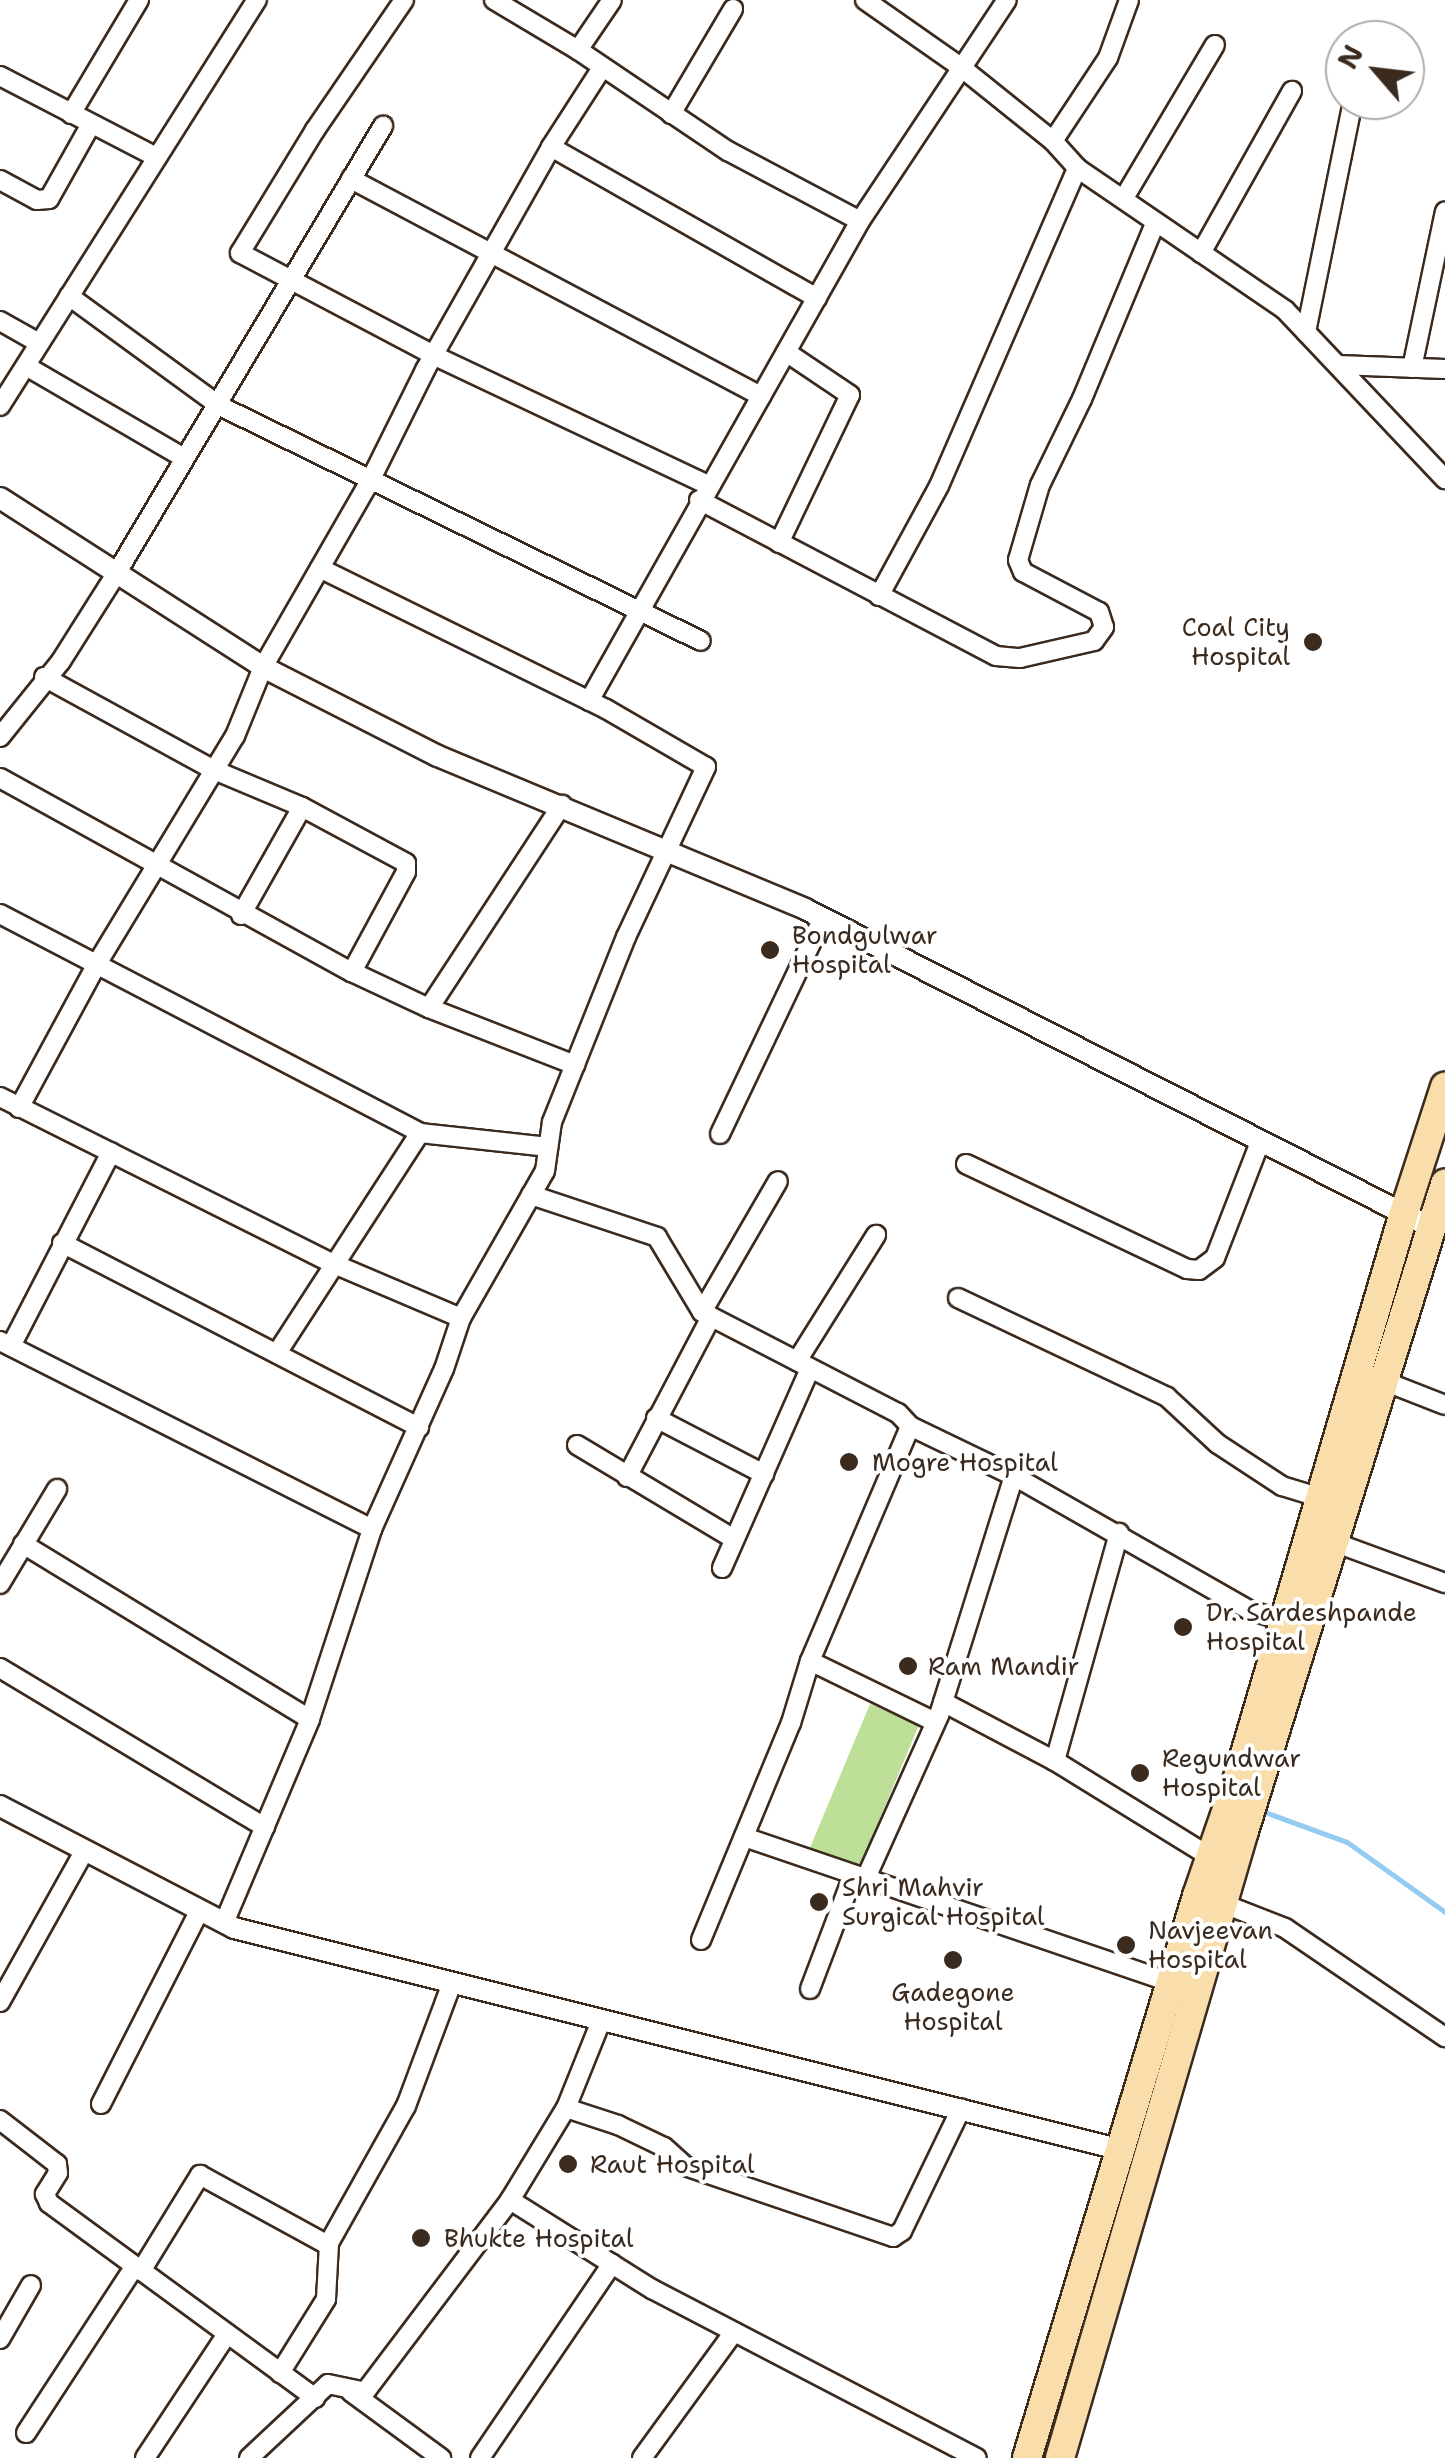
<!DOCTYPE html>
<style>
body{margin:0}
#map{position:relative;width:1445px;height:2458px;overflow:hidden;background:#fff;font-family:"Shantell Sans",sans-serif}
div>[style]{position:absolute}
.green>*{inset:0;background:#bedf98}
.stream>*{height:5px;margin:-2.5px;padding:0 2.5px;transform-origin:2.5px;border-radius:2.5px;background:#93cbf2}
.roads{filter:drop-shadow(2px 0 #3b2a1e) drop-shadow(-2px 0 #3b2a1e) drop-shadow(0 2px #3b2a1e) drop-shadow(0 -2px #3b2a1e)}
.minor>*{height:18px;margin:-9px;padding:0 9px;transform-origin:9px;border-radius:9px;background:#fff}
.tertiary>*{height:20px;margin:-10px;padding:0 10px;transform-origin:10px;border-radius:10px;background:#fff}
.trunk>*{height:28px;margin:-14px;padding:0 14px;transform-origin:14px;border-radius:14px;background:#f9deab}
.dots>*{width:28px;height:28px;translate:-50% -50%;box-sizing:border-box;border:5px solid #fff;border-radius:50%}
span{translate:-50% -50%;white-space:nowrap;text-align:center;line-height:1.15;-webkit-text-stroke:8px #fff;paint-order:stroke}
.poi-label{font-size:25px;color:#3b2a1e}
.right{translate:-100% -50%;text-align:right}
.left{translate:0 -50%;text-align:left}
.north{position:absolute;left:1325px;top:20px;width:100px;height:100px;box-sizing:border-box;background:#fff;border:2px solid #b1aaa5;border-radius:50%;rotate:298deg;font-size:28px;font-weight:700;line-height:40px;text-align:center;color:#3b2a1e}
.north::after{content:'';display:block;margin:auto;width:35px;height:45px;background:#3b2a1e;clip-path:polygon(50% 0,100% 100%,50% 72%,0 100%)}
</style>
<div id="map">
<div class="green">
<div style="clip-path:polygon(870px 1704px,919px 1725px,859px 1868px,809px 1850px)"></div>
</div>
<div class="stream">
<div style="left:1272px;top:1611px;width:44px;rotate:-72.8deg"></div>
<div style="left:1249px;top:1693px;width:74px;rotate:-74.3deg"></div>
<div style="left:1262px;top:1811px;width:90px;rotate:20deg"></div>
<div style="left:1347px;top:1842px;width:120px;rotate:35.5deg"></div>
</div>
<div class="roads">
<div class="minor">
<div style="left:404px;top:0;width:158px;rotate:124.4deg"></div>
<div style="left:315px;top:130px;width:144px;rotate:121.4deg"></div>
<div style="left:240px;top:253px;width:221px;rotate:27.8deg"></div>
<div style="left:435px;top:356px;width:302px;rotate:25.3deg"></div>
<div style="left:494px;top:0;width:98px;rotate:30.8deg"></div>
<div style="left:578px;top:50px;width:181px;rotate:34deg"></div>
<div style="left:728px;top:151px;width:149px;rotate:27.9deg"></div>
<div style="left:860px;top:221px;width:551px;rotate:119.45deg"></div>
<div style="left:865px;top:0;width:118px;rotate:35deg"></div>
<div style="left:962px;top:68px;width:117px;rotate:38.7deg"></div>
<div style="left:1053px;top:141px;width:36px;rotate:48deg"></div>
<div style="left:1077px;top:168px;width:252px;rotate:34.3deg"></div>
<div style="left:1285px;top:310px;width:233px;rotate:46.6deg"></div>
<div style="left:578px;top:50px;width:60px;rotate:-55.8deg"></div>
<div style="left:0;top:76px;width:176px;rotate:27.4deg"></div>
<div style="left:71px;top:114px;width:133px;rotate:-59.2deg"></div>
<div style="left:671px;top:114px;width:122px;rotate:-59.4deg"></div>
<div style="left:1053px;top:141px;width:100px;rotate:-56.5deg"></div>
<div style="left:1108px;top:58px;width:62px;rotate:-70.1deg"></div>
<div style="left:551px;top:147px;width:306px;rotate:29.6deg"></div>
<div style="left:351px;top:179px;width:464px;rotate:27.9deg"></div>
<div style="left:0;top:180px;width:42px;rotate:28.4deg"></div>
<div style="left:37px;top:200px;width:12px;rotate:-5deg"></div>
<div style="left:49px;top:199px;width:84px;rotate:-60.7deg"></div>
<div style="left:1124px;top:198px;width:178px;rotate:-59.3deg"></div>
<div style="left:860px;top:221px;width:265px;rotate:-56.4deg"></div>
<div style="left:1201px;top:253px;width:186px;rotate:-60.7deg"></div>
<div style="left:69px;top:296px;width:187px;rotate:36.1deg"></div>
<div style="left:220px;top:406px;width:535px;rotate:26.04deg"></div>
<div style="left:0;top:321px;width:45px;rotate:29.4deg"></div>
<div style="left:1306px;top:332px;width:237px;rotate:-78.5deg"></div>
<div style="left:1338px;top:365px;width:107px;rotate:2.1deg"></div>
<div style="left:26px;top:366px;width:183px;rotate:30.2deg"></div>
<div style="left:1412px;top:368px;width:160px;rotate:-78.1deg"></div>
<div style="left:0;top:406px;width:481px;rotate:-57.7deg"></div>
<div style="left:699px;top:500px;width:335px;rotate:27.7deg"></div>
<div style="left:996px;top:656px;width:24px;rotate:5deg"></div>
<div style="left:1020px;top:658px;width:76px;rotate:-12.9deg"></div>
<div style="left:1094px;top:641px;width:17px;rotate:-54deg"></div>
<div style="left:1104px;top:627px;width:16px;rotate:-108deg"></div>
<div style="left:1099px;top:612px;width:86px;rotate:-152.2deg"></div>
<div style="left:1023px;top:572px;width:13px;rotate:-113deg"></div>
<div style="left:1018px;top:560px;width:78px;rotate:-73.7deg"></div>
<div style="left:1040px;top:485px;width:96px;rotate:-64deg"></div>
<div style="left:1082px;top:399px;width:190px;rotate:-67.4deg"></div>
<div style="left:779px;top:543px;width:164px;rotate:-64.4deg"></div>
<div style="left:850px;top:395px;width:77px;rotate:-146.1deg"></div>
<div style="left:879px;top:596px;width:125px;rotate:-61.4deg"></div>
<div style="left:939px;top:486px;width:347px;rotate:-66.5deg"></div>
<div style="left:44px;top:677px;width:194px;rotate:28.7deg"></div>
<div style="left:214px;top:770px;width:95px;rotate:22.8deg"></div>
<div style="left:302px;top:807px;width:118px;rotate:28.3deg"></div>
<div style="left:406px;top:863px;width:9px;rotate:90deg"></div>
<div style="left:406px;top:872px;width:114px;rotate:118.4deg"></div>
<div style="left:0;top:737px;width:97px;rotate:-51.2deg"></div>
<div style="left:61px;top:661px;width:103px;rotate:-57.7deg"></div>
<div style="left:116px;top:574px;width:522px;rotate:-59.21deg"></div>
<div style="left:0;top:778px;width:402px;rotate:28.9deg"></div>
<div style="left:352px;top:972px;width:85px;rotate:25.1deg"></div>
<div style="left:429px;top:1008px;width:157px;rotate:21.3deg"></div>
<div style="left:0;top:914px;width:474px;rotate:27.5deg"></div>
<div style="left:420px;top:1133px;width:129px;rotate:6.2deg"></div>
<div style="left:241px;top:915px;width:124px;rotate:-60.5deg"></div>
<div style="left:429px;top:1008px;width:243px;rotate:-56.8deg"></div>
<div style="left:0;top:1097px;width:373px;rotate:26.6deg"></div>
<div style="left:334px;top:1264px;width:138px;rotate:23deg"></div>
<div style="left:19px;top:1108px;width:166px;rotate:-61.6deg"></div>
<div style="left:98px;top:962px;width:264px;rotate:-58.8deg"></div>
<div style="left:235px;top:736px;width:74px;rotate:-67.9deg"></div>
<div style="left:263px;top:667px;width:217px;rotate:-60.1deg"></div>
<div style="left:371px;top:479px;width:122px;rotate:-63.6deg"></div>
<div style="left:425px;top:370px;width:256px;rotate:-60.5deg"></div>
<div style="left:551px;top:147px;width:94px;rotate:-57.2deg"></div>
<div style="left:720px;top:1134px;width:239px;rotate:-64.5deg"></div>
<div style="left:966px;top:1164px;width:245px;rotate:25.4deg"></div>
<div style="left:1187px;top:1269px;width:12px;rotate:5deg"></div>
<div style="left:1199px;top:1270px;width:20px;rotate:-37deg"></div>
<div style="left:1215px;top:1258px;width:124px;rotate:-68.8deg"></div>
<div style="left:531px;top:1195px;width:133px;rotate:18.4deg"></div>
<div style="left:657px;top:1237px;width:87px;rotate:59deg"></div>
<div style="left:702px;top:1312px;width:220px;rotate:27.3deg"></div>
<div style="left:898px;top:1413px;width:18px;rotate:47deg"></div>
<div style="left:910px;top:1426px;width:115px;rotate:25.7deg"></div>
<div style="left:1014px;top:1476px;width:271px;rotate:29.7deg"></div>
<div style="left:1249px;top:1610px;width:37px;rotate:17deg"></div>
<div style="left:62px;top:1243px;width:402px;rotate:27.3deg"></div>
<div style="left:958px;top:1298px;width:231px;rotate:25.3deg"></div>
<div style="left:1167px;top:1397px;width:69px;rotate:42.7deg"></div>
<div style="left:1218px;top:1444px;width:77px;rotate:33.3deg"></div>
<div style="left:1282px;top:1486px;width:39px;rotate:17deg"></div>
<div style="left:702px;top:1312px;width:151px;rotate:-59.9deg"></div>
<div style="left:0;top:1341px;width:417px;rotate:26.8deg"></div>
<div style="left:11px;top:1346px;width:218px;rotate:-62.7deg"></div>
<div style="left:277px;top:1353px;width:262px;rotate:-57deg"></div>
<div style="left:797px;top:1361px;width:149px;rotate:-57.9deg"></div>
<div style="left:1358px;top:1371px;width:93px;rotate:21.3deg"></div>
<div style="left:656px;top:1418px;width:122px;rotate:27.4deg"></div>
<div style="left:577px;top:1445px;width:183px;rotate:30.9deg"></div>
<div style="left:627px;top:1477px;width:181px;rotate:-62.3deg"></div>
<div style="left:1328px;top:1540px;width:125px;rotate:20.2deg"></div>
<div style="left:23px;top:1544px;width:336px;rotate:31.4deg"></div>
<div style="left:722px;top:1568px;width:215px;rotate:-66.2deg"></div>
<div style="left:0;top:1584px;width:111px;rotate:-59deg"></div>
<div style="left:810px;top:1661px;width:139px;rotate:26deg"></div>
<div style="left:0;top:1668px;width:309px;rotate:31deg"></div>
<div style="left:943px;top:1702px;width:127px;rotate:27.8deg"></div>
<div style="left:1055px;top:1761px;width:181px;rotate:31.7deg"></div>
<div style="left:1055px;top:1761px;width:237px;rotate:-74.3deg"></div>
<div style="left:744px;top:1837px;width:450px;rotate:18.8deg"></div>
<div style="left:865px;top:1880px;width:181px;rotate:-65.8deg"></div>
<div style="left:939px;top:1715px;width:250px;rotate:-72.6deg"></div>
<div style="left:1224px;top:1904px;width:66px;rotate:21.5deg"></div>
<div style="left:1285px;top:1928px;width:194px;rotate:34.3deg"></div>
<div style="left:224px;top:1923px;width:221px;rotate:-67.1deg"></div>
<div style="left:310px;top:1719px;width:200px;rotate:-71.9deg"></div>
<div style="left:372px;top:1529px;width:175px;rotate:-65.8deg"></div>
<div style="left:444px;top:1369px;width:54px;rotate:-71.6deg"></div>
<div style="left:461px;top:1318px;width:169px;rotate:-60.3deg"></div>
<div style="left:545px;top:1171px;width:49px;rotate:-81.9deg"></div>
<div style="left:552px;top:1122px;width:199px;rotate:-68.2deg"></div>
<div style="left:626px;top:937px;width:188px;rotate:-64.8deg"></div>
<div style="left:706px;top:767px;width:116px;rotate:-149.9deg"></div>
<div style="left:606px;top:709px;width:319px;rotate:-153.8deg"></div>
<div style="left:701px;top:1940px;width:235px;rotate:-67.5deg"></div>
<div style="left:791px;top:1723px;width:65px;rotate:-73deg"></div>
<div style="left:810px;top:1661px;width:255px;rotate:-66.9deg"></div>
<div style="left:810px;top:1989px;width:121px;rotate:-69.2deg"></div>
<div style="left:0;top:2002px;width:174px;rotate:-60.8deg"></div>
<div style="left:101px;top:2104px;width:218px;rotate:-63deg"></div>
<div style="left:566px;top:2108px;width:55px;rotate:18.1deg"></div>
<div style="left:618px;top:2125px;width:51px;rotate:25.6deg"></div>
<div style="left:664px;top:2147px;width:28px;rotate:42deg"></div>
<div style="left:685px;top:2166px;width:220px;rotate:18.8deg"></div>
<div style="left:893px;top:2237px;width:11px;rotate:-34deg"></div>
<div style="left:902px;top:2231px;width:136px;rotate:-64.2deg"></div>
<div style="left:0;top:2120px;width:72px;rotate:37.7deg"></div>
<div style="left:57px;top:2164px;width:9px;rotate:84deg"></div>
<div style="left:58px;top:2173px;width:25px;rotate:122deg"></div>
<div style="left:45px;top:2194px;width:10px;rotate:66deg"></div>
<div style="left:49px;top:2203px;width:330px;rotate:36.2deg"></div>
<div style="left:510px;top:2200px;width:168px;rotate:32.1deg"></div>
<div style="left:652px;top:2289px;width:366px;rotate:27.5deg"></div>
<div style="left:141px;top:2271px;width:113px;rotate:-58.4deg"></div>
<div style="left:200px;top:2175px;width:146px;rotate:28.7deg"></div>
<div style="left:0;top:2339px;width:62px;rotate:-60.1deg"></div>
<div style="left:280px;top:2373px;width:87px;rotate:-58.1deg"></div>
<div style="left:326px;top:2299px;width:56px;rotate:-86.9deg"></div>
<div style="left:329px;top:2243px;width:157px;rotate:-60.7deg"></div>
<div style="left:406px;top:2106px;width:131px;rotate:-69.5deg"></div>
<div style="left:351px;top:2392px;width:112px;rotate:36.3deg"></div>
<div style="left:26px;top:2433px;width:199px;rotate:-56.9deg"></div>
<div style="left:145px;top:2458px;width:149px;rotate:-56.5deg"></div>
<div style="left:249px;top:2458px;width:108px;rotate:-43.1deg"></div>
<div style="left:328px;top:2384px;width:38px;rotate:12deg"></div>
<div style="left:365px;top:2392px;width:241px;rotate:-52.9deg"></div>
<div style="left:510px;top:2200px;width:108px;rotate:-58.7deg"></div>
<div style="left:566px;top:2108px;width:94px;rotate:-68.1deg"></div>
<div style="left:480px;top:2458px;width:235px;rotate:-55.8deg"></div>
<div style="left:642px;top:2458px;width:156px;rotate:-53.9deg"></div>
</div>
<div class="tertiary">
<div style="left:0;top:498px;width:313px;rotate:32.7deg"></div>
<div style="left:263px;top:667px;width:196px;rotate:27deg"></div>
<div style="left:438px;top:756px;width:398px;rotate:22.6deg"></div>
<div style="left:805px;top:909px;width:703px;rotate:26.97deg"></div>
<div style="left:0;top:1806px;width:264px;rotate:27.5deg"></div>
<div style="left:234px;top:1928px;width:911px;rotate:14.04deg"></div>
</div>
<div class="trunk">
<div style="left:1027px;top:2458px;width:587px;rotate:-73.17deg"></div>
<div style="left:1197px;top:1896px;width:132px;rotate:-71deg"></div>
<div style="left:1240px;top:1771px;width:578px;rotate:-73.63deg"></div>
<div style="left:1403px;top:1216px;width:136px;rotate:-72deg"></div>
<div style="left:1060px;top:2458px;width:653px;rotate:-73.65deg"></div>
<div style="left:1244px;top:1831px;width:678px;rotate:-72.74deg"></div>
</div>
</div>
<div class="dots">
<div style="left:1313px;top:642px;background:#3b2a1e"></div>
<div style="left:770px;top:950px;background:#3b2a1e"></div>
<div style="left:849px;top:1462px;background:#3b2a1e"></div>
<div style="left:1183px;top:1627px;background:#3b2a1e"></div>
<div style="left:908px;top:1666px;background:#3b2a1e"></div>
<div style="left:1140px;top:1773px;background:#3b2a1e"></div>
<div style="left:819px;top:1902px;background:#3b2a1e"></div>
<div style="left:1126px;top:1945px;background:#3b2a1e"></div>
<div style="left:953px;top:1960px;background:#3b2a1e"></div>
<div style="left:568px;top:2164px;background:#3b2a1e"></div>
<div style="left:421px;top:2238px;background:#3b2a1e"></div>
</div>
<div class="poi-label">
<span class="right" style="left:1290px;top:642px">Coal City<br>Hospital</span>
<span class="left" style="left:792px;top:950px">Bondgulwar<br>Hospital</span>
<span class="left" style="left:872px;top:1462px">Mogre Hospital</span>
<span class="left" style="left:1206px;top:1627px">Dr. Sardeshpande<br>Hospital</span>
<span class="left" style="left:928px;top:1666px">Ram Mandir</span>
<span class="left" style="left:1162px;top:1773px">Regundwar<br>Hospital</span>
<span class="left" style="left:842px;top:1902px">Shri Mahvir<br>Surgical Hospital</span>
<span class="left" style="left:1148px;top:1945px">Navjeevan<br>Hospital</span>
<span style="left:953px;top:2007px">Gadegone<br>Hospital</span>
<span class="left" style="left:590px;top:2164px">Raut Hospital</span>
<span class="left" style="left:444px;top:2238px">Bhukte Hospital</span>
</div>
<div class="north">N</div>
</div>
